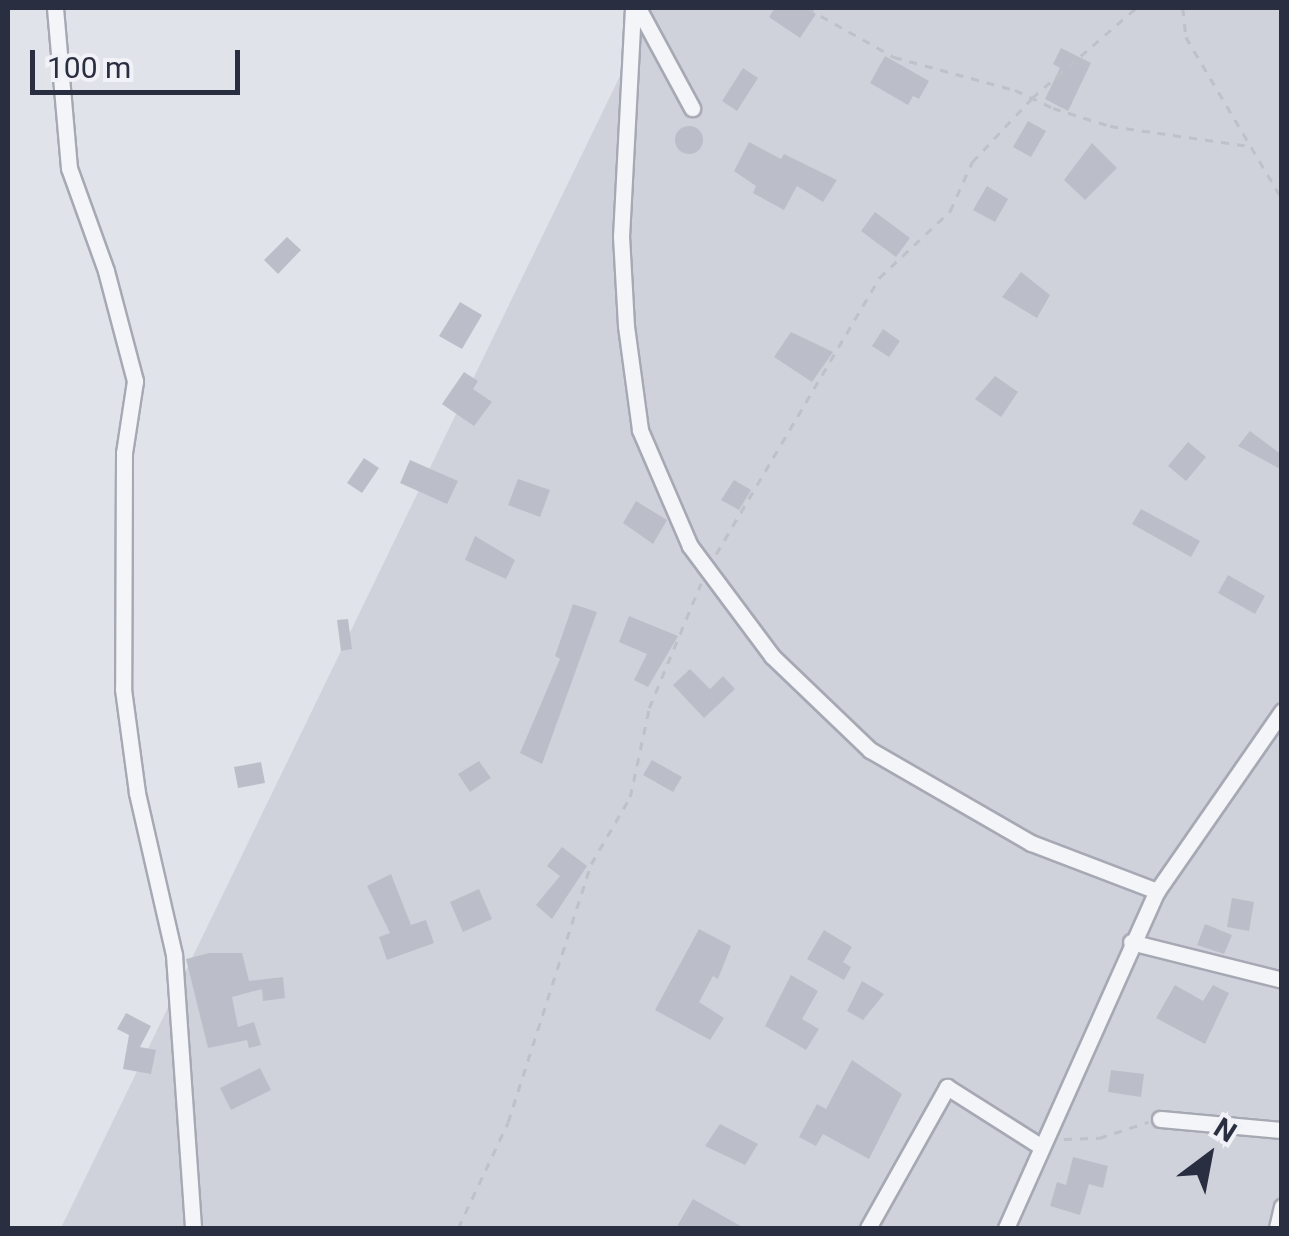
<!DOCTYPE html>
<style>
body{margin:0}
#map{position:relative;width:1289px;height:1236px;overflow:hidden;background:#e1e3ea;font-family:Roboto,sans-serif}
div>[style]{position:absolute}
.built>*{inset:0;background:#cfd2db}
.building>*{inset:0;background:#bbbec9}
.round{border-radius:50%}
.path>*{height:2.5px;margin-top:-1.25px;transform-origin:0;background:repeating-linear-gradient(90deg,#bfc1c8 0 8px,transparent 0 16px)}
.roads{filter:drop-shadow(2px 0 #a6a9b4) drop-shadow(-2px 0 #a6a9b4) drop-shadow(0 2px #a6a9b4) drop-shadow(0 -2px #a6a9b4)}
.minor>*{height:15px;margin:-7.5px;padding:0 7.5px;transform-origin:7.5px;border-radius:7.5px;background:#f4f5f8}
span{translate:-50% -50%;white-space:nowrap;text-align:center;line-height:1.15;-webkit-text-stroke:10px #f1f2f7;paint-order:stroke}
.frame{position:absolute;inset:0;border:10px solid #2a2e41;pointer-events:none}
.north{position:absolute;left:1159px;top:1106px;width:100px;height:100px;-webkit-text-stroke:8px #f1f2f7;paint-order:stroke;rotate:32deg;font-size:28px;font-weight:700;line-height:40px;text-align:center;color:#2a2e41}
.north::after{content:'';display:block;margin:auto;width:35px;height:45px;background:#2a2e41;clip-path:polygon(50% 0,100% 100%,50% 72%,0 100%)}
.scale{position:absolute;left:30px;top:50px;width:210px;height:45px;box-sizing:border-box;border:5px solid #2a2e41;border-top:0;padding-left:12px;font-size:30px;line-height:35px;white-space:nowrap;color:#2a2e41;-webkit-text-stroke:8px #f1f2f7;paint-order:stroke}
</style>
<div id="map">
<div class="built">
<div style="clip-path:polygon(653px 8px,1281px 8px,1281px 1228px,61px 1228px)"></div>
</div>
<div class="building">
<div style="clip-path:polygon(775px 8px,806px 8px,816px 14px,800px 38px,769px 17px)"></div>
<div style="clip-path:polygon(1061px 48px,1091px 63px,1068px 111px,1045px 99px,1060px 68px,1053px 64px)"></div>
<div style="clip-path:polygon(885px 56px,929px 81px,919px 99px,913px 96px,908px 105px,870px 83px)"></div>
<div style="clip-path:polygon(743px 68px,758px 78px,737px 111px,722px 101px)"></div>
<div style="clip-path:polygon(1028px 121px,1046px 131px,1031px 157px,1013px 147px)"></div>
<div class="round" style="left:675px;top:126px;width:28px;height:28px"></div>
<div style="clip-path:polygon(749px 142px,781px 159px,784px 154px,837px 180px,823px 202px,797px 186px,784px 210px,753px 193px,756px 186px,734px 171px)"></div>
<div style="clip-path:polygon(1092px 143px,1117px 168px,1085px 200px,1064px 180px)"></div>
<div style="clip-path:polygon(987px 186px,1008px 199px,995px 222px,973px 210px)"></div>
<div style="clip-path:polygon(875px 212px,910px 238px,896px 257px,861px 231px)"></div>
<div style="clip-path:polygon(287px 237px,301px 250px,278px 274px,264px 260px)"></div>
<div style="clip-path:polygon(1021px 272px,1050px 295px,1037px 318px,1002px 297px)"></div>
<div style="clip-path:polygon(460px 302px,482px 315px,462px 349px,439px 336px)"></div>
<div style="clip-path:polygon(883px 329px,900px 341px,889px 357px,872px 346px)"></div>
<div style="clip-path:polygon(791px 332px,833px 352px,812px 382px,774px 357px)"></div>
<div style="clip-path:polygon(464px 372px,478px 381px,473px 389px,492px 402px,474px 426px,442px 404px)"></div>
<div style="clip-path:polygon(995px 376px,1018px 392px,1001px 417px,975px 399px)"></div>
<div style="clip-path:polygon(1250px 431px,1282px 455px,1282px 470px,1238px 446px)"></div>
<div style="clip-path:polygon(1188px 442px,1206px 457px,1186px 481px,1168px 466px)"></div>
<div style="clip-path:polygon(364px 458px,379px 468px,362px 493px,347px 483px)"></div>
<div style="clip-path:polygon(410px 460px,458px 481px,447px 504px,400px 483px)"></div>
<div style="clip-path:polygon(518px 479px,550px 490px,540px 517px,508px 505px)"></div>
<div style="clip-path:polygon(734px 480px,751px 490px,739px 510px,721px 500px)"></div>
<div style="clip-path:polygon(636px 501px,667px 520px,653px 544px,623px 523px)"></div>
<div style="clip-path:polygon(1141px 509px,1200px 541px,1191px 557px,1132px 524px)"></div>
<div style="clip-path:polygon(475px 536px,515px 560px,506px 579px,465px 560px)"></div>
<div style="clip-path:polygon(1228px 575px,1265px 596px,1255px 614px,1218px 593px)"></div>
<div style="clip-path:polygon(573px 604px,597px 612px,542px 764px,520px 753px,560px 659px,555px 656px)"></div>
<div style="clip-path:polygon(629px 616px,678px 636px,648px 687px,634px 680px,647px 654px,619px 642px)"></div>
<div style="clip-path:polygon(348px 619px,352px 649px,341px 651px,337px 620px)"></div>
<div style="clip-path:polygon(690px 669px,710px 689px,723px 676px,735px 689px,704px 718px,673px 685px)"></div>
<div style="clip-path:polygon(652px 760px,682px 777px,673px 792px,643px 775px)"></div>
<div style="clip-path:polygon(479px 761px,491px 778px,470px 792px,458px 774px)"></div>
<div style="clip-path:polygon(261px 762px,265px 783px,238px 788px,234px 767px)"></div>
<div style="clip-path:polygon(562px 847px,587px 866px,552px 919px,536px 905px,560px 876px,547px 866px)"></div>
<div style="clip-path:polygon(391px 874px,411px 925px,426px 920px,434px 943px,387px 960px,379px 937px,390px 933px,367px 886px)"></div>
<div style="clip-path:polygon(479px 889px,492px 919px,463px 932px,450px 902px)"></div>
<div style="clip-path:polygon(1232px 898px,1254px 902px,1249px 931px,1227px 927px)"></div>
<div style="clip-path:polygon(1205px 924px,1232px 935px,1224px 954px,1197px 945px)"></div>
<div style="clip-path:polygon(699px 929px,731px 946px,718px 979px,713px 976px,699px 1002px,724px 1018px,710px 1040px,655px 1010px)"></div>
<div style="clip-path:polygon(824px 930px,852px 947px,843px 962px,851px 967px,844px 980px,807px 959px)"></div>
<div style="clip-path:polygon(209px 953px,242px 953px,249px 981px,283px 977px,285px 998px,263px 1001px,262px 989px,232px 997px,238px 1027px,254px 1022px,261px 1045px,249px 1048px,247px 1040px,208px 1048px,186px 959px)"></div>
<div style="clip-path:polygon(791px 975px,818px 991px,802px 1019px,819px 1029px,806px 1050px,765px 1026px)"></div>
<div style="clip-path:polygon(862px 981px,884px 994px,863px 1020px,847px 1011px)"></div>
<div style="clip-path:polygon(1175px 985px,1203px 1001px,1213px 985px,1229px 993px,1205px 1044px,1156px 1018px)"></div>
<div style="clip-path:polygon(126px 1013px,151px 1026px,140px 1047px,156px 1050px,151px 1074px,123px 1069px,129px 1035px,117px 1029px)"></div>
<div style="clip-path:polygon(852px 1060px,902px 1094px,869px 1159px,823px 1134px,816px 1146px,799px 1137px,817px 1104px,826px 1109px)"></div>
<div style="clip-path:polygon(260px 1068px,271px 1090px,231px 1110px,220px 1088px)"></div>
<div style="clip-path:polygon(1111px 1070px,1144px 1074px,1141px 1097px,1108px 1092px)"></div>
<div style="clip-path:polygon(720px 1124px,758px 1144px,745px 1165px,705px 1146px)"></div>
<div style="clip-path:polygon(1073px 1157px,1108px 1166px,1103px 1188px,1089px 1184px,1080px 1215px,1050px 1206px,1057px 1182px,1066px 1185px)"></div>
<div style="clip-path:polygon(693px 1199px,744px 1228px,676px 1228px)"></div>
</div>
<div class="path">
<div style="left:807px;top:8px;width:100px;rotate:29.4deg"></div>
<div style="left:894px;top:57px;width:125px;rotate:15.3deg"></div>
<div style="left:1015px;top:90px;width:42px;rotate:25.3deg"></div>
<div style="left:1053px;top:108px;width:60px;rotate:17.5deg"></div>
<div style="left:1110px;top:126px;width:139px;rotate:8.2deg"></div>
<div style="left:1183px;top:8px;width:29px;rotate:84deg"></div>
<div style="left:1186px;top:37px;width:188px;rotate:59.3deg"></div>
<div style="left:716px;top:554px;width:321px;rotate:-59.4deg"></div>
<div style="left:879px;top:278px;width:98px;rotate:-43.3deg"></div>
<div style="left:950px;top:211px;width:54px;rotate:-65.8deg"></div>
<div style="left:972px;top:162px;width:88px;rotate:-46.8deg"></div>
<div style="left:1032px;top:98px;width:138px;rotate:-40.9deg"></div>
<div style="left:1064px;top:1139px;width:35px;rotate:-2deg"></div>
<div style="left:1099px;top:1138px;width:52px;rotate:-18.1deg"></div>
<div style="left:458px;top:1228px;width:117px;rotate:-64.7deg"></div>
<div style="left:508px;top:1122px;width:271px;rotate:-72.2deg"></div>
<div style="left:591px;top:864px;width:78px;rotate:-59.8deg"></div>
<div style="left:630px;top:797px;width:91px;rotate:-77.9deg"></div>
<div style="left:649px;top:708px;width:135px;rotate:-67.4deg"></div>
</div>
<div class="roads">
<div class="minor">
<div style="left:55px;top:8px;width:161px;rotate:85deg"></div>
<div style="left:69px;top:168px;width:109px;rotate:70.2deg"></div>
<div style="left:106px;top:271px;width:114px;rotate:75.2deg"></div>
<div style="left:135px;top:381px;width:73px;rotate:98.7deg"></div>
<div style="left:124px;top:453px;width:236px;rotate:90.2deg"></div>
<div style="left:123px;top:689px;width:105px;rotate:82.3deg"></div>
<div style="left:137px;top:793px;width:166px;rotate:77.1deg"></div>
<div style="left:174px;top:955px;width:274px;rotate:86deg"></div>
<div style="left:633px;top:8px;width:228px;rotate:93deg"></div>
<div style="left:621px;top:236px;width:90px;rotate:86.8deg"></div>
<div style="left:626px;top:326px;width:105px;rotate:82.3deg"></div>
<div style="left:640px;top:430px;width:126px;rotate:66.7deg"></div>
<div style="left:690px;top:546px;width:137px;rotate:53.3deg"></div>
<div style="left:772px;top:656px;width:136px;rotate:43.8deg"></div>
<div style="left:870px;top:750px;width:186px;rotate:30deg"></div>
<div style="left:1031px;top:843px;width:135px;rotate:20.9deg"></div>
<div style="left:638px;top:8px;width:114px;rotate:61.6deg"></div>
<div style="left:1131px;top:942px;width:156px;rotate:14.1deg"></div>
<div style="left:1160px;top:1119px;width:122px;rotate:5.2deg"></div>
<div style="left:868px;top:1228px;width:162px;rotate:-60.7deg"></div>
<div style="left:947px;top:1087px;width:110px;rotate:32.4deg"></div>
<div style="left:1006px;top:1228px;width:369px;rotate:-65.9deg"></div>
<div style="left:1157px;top:891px;width:219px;rotate:-55.2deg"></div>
<div style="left:1277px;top:1228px;width:22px;rotate:-77deg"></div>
</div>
</div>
<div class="frame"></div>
<div class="north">N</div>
<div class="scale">100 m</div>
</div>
